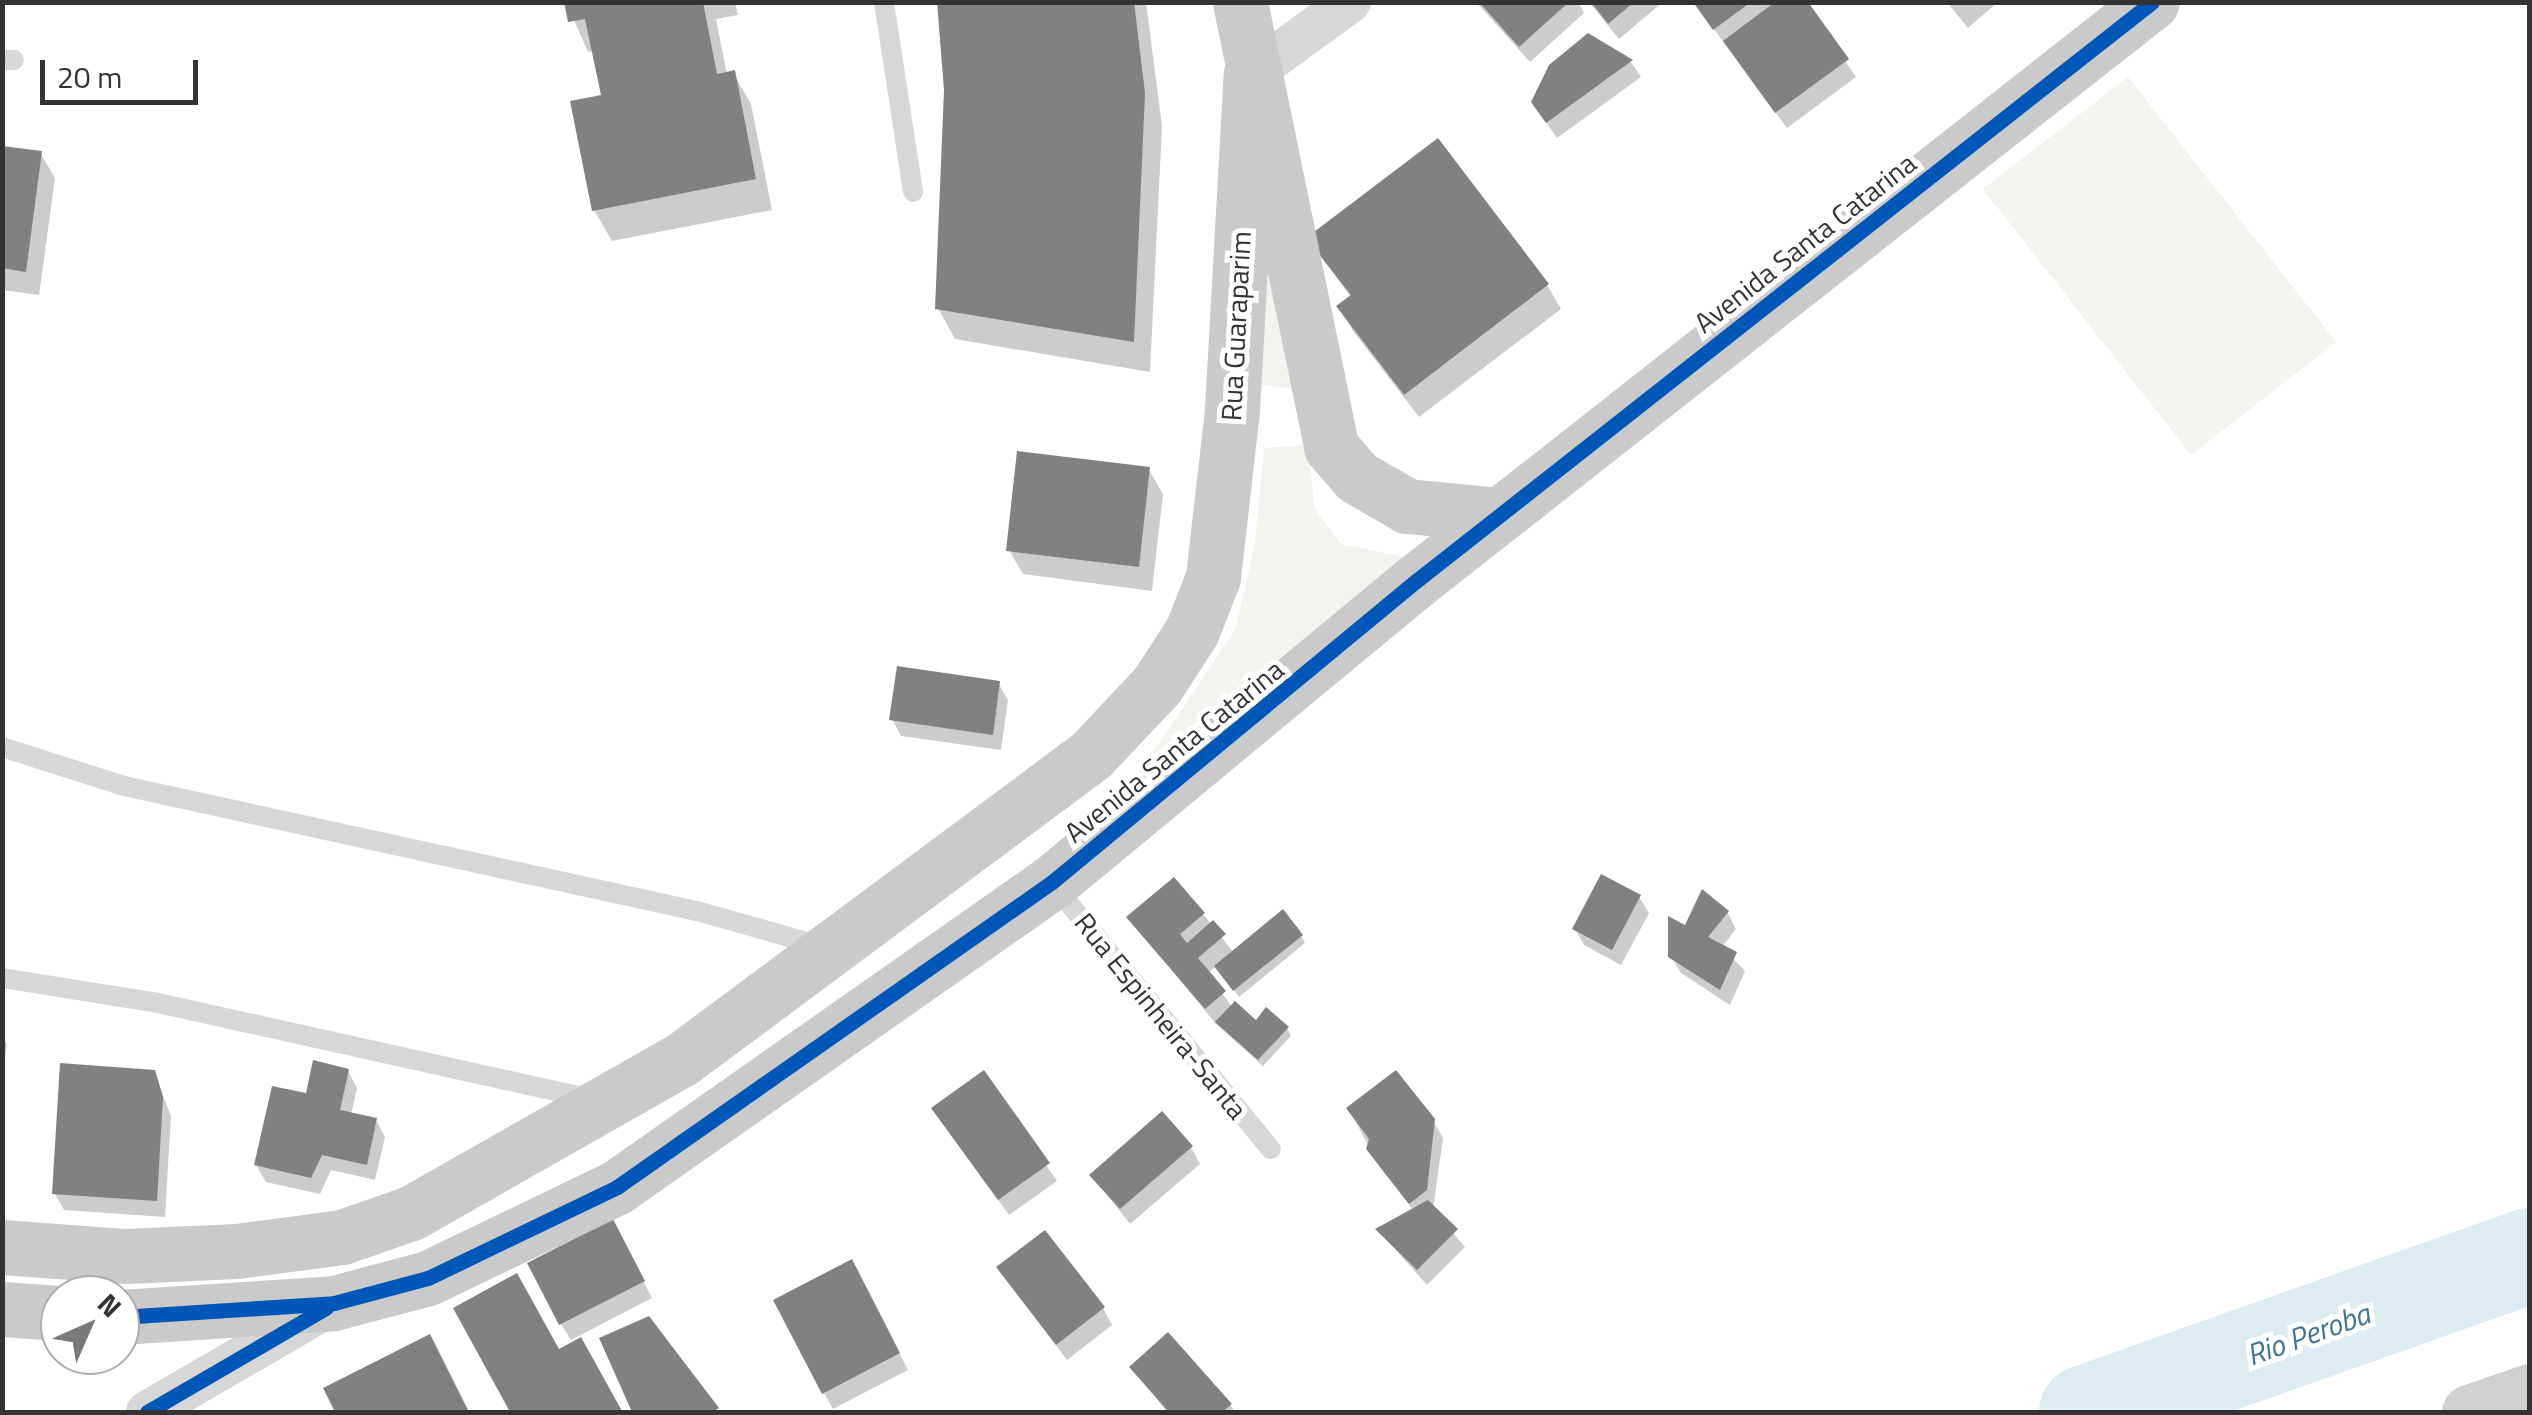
<!DOCTYPE html>
<style>
body{margin:0}
#map{position:relative;width:2532px;height:1415px;overflow:hidden;background:#fff;font-family:"Titillium Web",sans-serif}
div>[style]{position:absolute}
.green>*{inset:0;background:#f1f5ed}
.shadow>*{inset:0;background:#0003}
.river>*{height:95px;margin:-47.5px;padding:0 47.5px;transform-origin:47.5px;border-radius:47.5px;background:#ddebf3}
.building>*{inset:0;background:#818181}
.lane>*{height:20px;margin:-10px;padding:0 10px;transform-origin:10px;border-radius:10px;background:#d7d7d7}
.street>*{height:42px;margin:-21px;padding:0 21px;transform-origin:21px;border-radius:21px;background:#d7d7d7}
.secondary>*{height:55px;margin:-27.5px;padding:0 27.5px;transform-origin:27.5px;border-radius:27.5px;background:#d0d0d0}
.primary>*{height:55px;margin:-27.5px;padding:0 27.5px;transform-origin:27.5px;border-radius:27.5px;background:#cacaca}
.cycleway>*{height:15px;margin:-7.5px;padding:0 7.5px;transform-origin:7.5px;border-radius:7.5px;background:#0057b8}
span{translate:-50% -50%;white-space:nowrap;text-align:center;line-height:1.15;-webkit-text-stroke:10px #fff;paint-order:stroke}
.street-label{font-size:28px;color:#333}
.water-label{font-size:30px;color:#3f7597;font-style:italic}
.frame{position:absolute;inset:0;border:5px solid #333;pointer-events:none}
.north{position:absolute;left:40px;top:1275px;width:100px;height:100px;box-sizing:border-box;background:#fff;border:2px solid #adadad;border-radius:50%;rotate:45deg;font-size:28px;font-weight:700;line-height:40px;text-align:center;color:#333}
.north::after{content:'';display:block;margin:auto;width:35px;height:45px;background:#7a7a7a;clip-path:polygon(50% 0,100% 100%,50% 72%,0 100%)}
.scale{position:absolute;left:40px;top:60px;width:158px;height:45px;box-sizing:border-box;border:5px solid #333;border-top:0;padding-left:12px;font-size:30px;line-height:35px;white-space:nowrap;color:#333;-webkit-text-stroke:8px #fff;paint-order:stroke}
</style>
<div id="map">
<div class="green">
<div style="clip-path:polygon(2128px 77px,2336px 342px,2191px 455px,1983px 189px)"></div>
<div style="clip-path:polygon(1269px 206px,1303px 389px,1256px 385px)"></div>
<div style="clip-path:polygon(1309px 445px,1314px 508px,1341px 544px,1410px 558px,1149px 758px,1235px 630px,1254px 549px,1264px 448px)"></div>
</div>
<div class="shadow">
<div style="clip-path:polygon(566px 2px,735px 2px,738px 15px,716px 19px,727px 74px,733px 73px,751px 104px,772px 210px,612px 241px,594px 210px,604px 97px,594px 51px,588px 52px)"></div>
<div style="clip-path:polygon(940px 2px,1146px 2px,1162px 126px,1150px 372px,955px 339px,938px 308px,947px 90px)"></div>
<div style="clip-path:polygon(1476px 2px,1578px 2px,1584px 13px,1530px 62px)"></div>
<div style="clip-path:polygon(1589px 2px,1663px 2px,1619px 39px)"></div>
<div style="clip-path:polygon(1694px 2px,1805px 2px,1856px 77px,1787px 128px)"></div>
<div style="clip-path:polygon(1947px 2px,1998px 2px,1968px 28px)"></div>
<div style="clip-path:polygon(1588px 36px,1631px 62px,1641px 77px,1557px 138px,1544px 119px)"></div>
<div style="clip-path:polygon(2px 149px,41px 154px,55px 178px,39px 295px,2px 290px)"></div>
<div style="clip-path:polygon(1310px 239px,1547px 285px,1561px 309px,1419px 417px,1353px 331px,1339px 307px,1351px 298px)"></div>
<div style="clip-path:polygon(1149px 470px,1163px 494px,1152px 591px,1023px 574px,1009px 550px)"></div>
<div style="clip-path:polygon(998px 683px,1008px 700px,1001px 750px,901px 736px,892px 719px)"></div>
<div style="clip-path:polygon(1639px 897px,1649px 913px,1621px 965px,1584px 945px,1575px 929px)"></div>
<div style="clip-path:polygon(1727px 912px,1736px 929px,1722px 947px,1745px 971px,1730px 1005px,1681px 973px,1671px 956px,1686px 928px)"></div>
<div style="clip-path:polygon(1203px 914px,1234px 953px,1301px 936px,1305px 943px,1239px 997px,1216px 966px,1208px 973px,1232px 1007px,1256px 1023px,1287px 1028px,1291px 1036px,1263px 1066px,1216px 1024px,1129px 918px)"></div>
<div style="clip-path:polygon(2px 1037px,7px 1044px,2px 1073px)"></div>
<div style="clip-path:polygon(348px 1071px,357px 1088px,351px 1115px,376px 1120px,385px 1137px,375px 1180px,331px 1170px,320px 1194px,266px 1182px,256px 1165px)"></div>
<div style="clip-path:polygon(154px 1072px,171px 1116px,165px 1217px,64px 1210px,55px 1194px)"></div>
<div style="clip-path:polygon(983px 1073px,1057px 1181px,1009px 1215px,944px 1125px)"></div>
<div style="clip-path:polygon(1349px 1109px,1433px 1121px,1443px 1138px,1433px 1209px,1465px 1247px,1427px 1285px,1378px 1230px,1414px 1211px,1379px 1166px)"></div>
<div style="clip-path:polygon(1191px 1147px,1200px 1164px,1130px 1224px,1092px 1175px)"></div>
<div style="clip-path:polygon(621px 1238px,652px 1298px,571px 1340px,561px 1324px)"></div>
<div style="clip-path:polygon(999px 1268px,1103px 1308px,1112px 1325px,1067px 1360px)"></div>
<div style="clip-path:polygon(861px 1278px,908px 1370px,833px 1409px,824px 1393px)"></div>
<div style="clip-path:polygon(456px 1309px,559px 1352px,580px 1340px,621px 1412px,513px 1412px)"></div>
<div style="clip-path:polygon(438px 1354px,468px 1412px,338px 1412px,326px 1389px)"></div>
<div style="clip-path:polygon(1132px 1368px,1230px 1405px,1235px 1412px,1167px 1412px)"></div>
</div>
<div class="river">
<div style="left:2086px;top:1412px;width:471px;rotate:-19.5deg"></div>
</div>
<div class="building">
<div style="clip-path:polygon(564px 2px,703px 2px,717px 74px,735px 70px,756px 179px,592px 211px,570px 101px,601px 95px,585px 19px,568px 22px)"></div>
<div style="clip-path:polygon(937px 2px,1134px 2px,1145px 93px,1134px 342px,935px 309px,944px 90px)"></div>
<div style="clip-path:polygon(1479px 2px,1569px 2px,1519px 47px)"></div>
<div style="clip-path:polygon(1591px 2px,1634px 2px,1608px 24px)"></div>
<div style="clip-path:polygon(1693px 2px,1751px 2px,1713px 30px)"></div>
<div style="clip-path:polygon(1775px 2px,1808px 2px,1849px 59px,1775px 113px,1723px 41px)"></div>
<div style="clip-path:polygon(1588px 33px,1633px 60px,1546px 123px,1531px 102px,1549px 65px)"></div>
<div style="clip-path:polygon(1438px 138px,1549px 284px,1404px 395px,1336px 306px,1351px 295px,1306px 238px)"></div>
<div style="clip-path:polygon(2px 146px,42px 151px,26px 272px,2px 268px)"></div>
<div style="clip-path:polygon(1017px 451px,1150px 467px,1139px 567px,1006px 551px)"></div>
<div style="clip-path:polygon(897px 666px,1000px 681px,993px 735px,889px 720px)"></div>
<div style="clip-path:polygon(1601px 874px,1641px 895px,1612px 950px,1572px 929px)"></div>
<div style="clip-path:polygon(1174px 877px,1205px 913px,1180px 934px,1187px 943px,1213px 920px,1226px 934px,1198px 958px,1226px 991px,1205px 1009px,1126px 917px)"></div>
<div style="clip-path:polygon(1702px 889px,1729px 911px,1708px 937px,1737px 952px,1720px 990px,1668px 957px,1668px 916px,1685px 925px)"></div>
<div style="clip-path:polygon(1283px 909px,1303px 935px,1233px 991px,1214px 966px)"></div>
<div style="clip-path:polygon(1235px 1001px,1256px 1020px,1266px 1007px,1289px 1027px,1258px 1060px,1215px 1022px)"></div>
<div style="clip-path:polygon(313px 1060px,349px 1069px,340px 1110px,377px 1118px,367px 1165px,322px 1155px,311px 1178px,254px 1165px,272px 1086px,306px 1093px)"></div>
<div style="clip-path:polygon(60px 1063px,155px 1070px,163px 1097px,157px 1201px,52px 1194px)"></div>
<div style="clip-path:polygon(984px 1070px,1050px 1163px,998px 1200px,931px 1108px)"></div>
<div style="clip-path:polygon(1396px 1070px,1435px 1119px,1427px 1190px,1409px 1204px,1366px 1149px,1369px 1139px,1346px 1108px)"></div>
<div style="clip-path:polygon(1162px 1111px,1193px 1146px,1120px 1209px,1089px 1175px)"></div>
<div style="clip-path:polygon(1428px 1200px,1458px 1229px,1417px 1270px,1375px 1229px)"></div>
<div style="clip-path:polygon(613px 1219px,645px 1281px,559px 1325px,527px 1263px)"></div>
<div style="clip-path:polygon(1045px 1230px,1105px 1307px,1056px 1345px,996px 1267px)"></div>
<div style="clip-path:polygon(852px 1259px,900px 1353px,822px 1394px,773px 1300px)"></div>
<div style="clip-path:polygon(517px 1273px,559px 1349px,581px 1337px,622px 1411px,510px 1412px,453px 1308px)"></div>
<div style="clip-path:polygon(649px 1316px,719px 1408px,713px 1412px,632px 1412px,599px 1338px)"></div>
<div style="clip-path:polygon(1168px 1332px,1232px 1404px,1222px 1412px,1169px 1412px,1129px 1367px)"></div>
<div style="clip-path:polygon(430px 1334px,469px 1412px,335px 1412px,323px 1388px)"></div>
</div>
<div class="lane">
<div style="left:884px;top:2px;width:192px;rotate:81.3deg"></div>
<div style="left:2px;top:60px;width:12px"></div>
<div style="left:2px;top:747px;width:128px;rotate:17.7deg"></div>
<div style="left:124px;top:786px;width:586px;rotate:12.31deg"></div>
<div style="left:697px;top:911px;width:132px;rotate:15.8deg"></div>
<div style="left:1053px;top:884px;width:343px;rotate:50.6deg"></div>
<div style="left:2px;top:978px;width:158px;rotate:9.1deg"></div>
<div style="left:158px;top:1003px;width:444px;rotate:12.5deg"></div>
</div>
<div class="street">
<div style="left:1251px;top:74px;width:122px;rotate:-36deg"></div>
<div style="left:147px;top:1412px;width:211px;rotate:-30.1deg"></div>
</div>
<div class="secondary">
<div style="left:2469px;top:1412px;width:65px;rotate:-19deg"></div>
</div>
<div class="primary">
<div style="left:1240px;top:2px;width:454px;rotate:78.4deg"></div>
<div style="left:1331px;top:447px;width:40px;rotate:49deg"></div>
<div style="left:1357px;top:477px;width:58px;rotate:30.1deg"></div>
<div style="left:1407px;top:506px;width:92px;rotate:5.6deg"></div>
<div style="left:2px;top:1247px;width:124px;rotate:4.2deg"></div>
<div style="left:126px;top:1256px;width:111px;rotate:-2.6deg"></div>
<div style="left:237px;top:1251px;width:106px;rotate:-7.6deg"></div>
<div style="left:342px;top:1237px;width:73px;rotate:-19.2deg"></div>
<div style="left:411px;top:1213px;width:312px;rotate:-29.6deg"></div>
<div style="left:682px;top:1059px;width:510px;rotate:-36.62deg"></div>
<div style="left:1091px;top:755px;width:96px;rotate:-46.7deg"></div>
<div style="left:1157px;top:685px;width:64px;rotate:-57.1deg"></div>
<div style="left:1192px;top:631px;width:58px;rotate:-68.7deg"></div>
<div style="left:1213px;top:577px;width:169px;rotate:-83.5deg"></div>
<div style="left:1232px;top:409px;width:336px;rotate:-86.8deg"></div>
<div style="left:2px;top:1309px;width:58px;rotate:3.9deg"></div>
<div style="left:120px;top:1317px;width:214px;rotate:-3.7deg"></div>
<div style="left:334px;top:1303px;width:97px;rotate:-14.9deg"></div>
<div style="left:428px;top:1278px;width:210px;rotate:-25.7deg"></div>
<div style="left:617px;top:1187px;width:531px;rotate:-35.04deg"></div>
<div style="left:1052px;top:882px;width:472px;rotate:-39.6deg"></div>
<div style="left:1416px;top:581px;width:936px;rotate:-38.19deg"></div>
</div>
<div class="cycleway">
<div style="left:120px;top:1317px;width:214px;rotate:-3.7deg"></div>
<div style="left:334px;top:1303px;width:97px;rotate:-14.9deg"></div>
<div style="left:428px;top:1278px;width:210px;rotate:-25.7deg"></div>
<div style="left:617px;top:1187px;width:531px;rotate:-35.04deg"></div>
<div style="left:1052px;top:882px;width:472px;rotate:-39.6deg"></div>
<div style="left:1416px;top:581px;width:936px;rotate:-38.19deg"></div>
<div style="left:147px;top:1412px;width:207px;rotate:-30.2deg"></div>
</div>
<div class="street-label">
<span style="left:1805px;top:243px;rotate:-38deg">Avenida Santa Catarina</span>
<span style="left:1236px;top:326px;rotate:-87deg">Rua Guaraparim</span>
<span style="left:1174px;top:751px;rotate:-39deg">Avenida Santa Catarina</span>
<span style="left:1161px;top:1016px;rotate:51deg">Rua Espinheira-Santa</span>
</div>
<div class="water-label">
<span style="left:2308px;top:1334px;rotate:-20deg">Rio Peroba</span>
</div>
<div class="frame"></div>
<div class="north">N</div>
<div class="scale">20 m</div>
</div>
